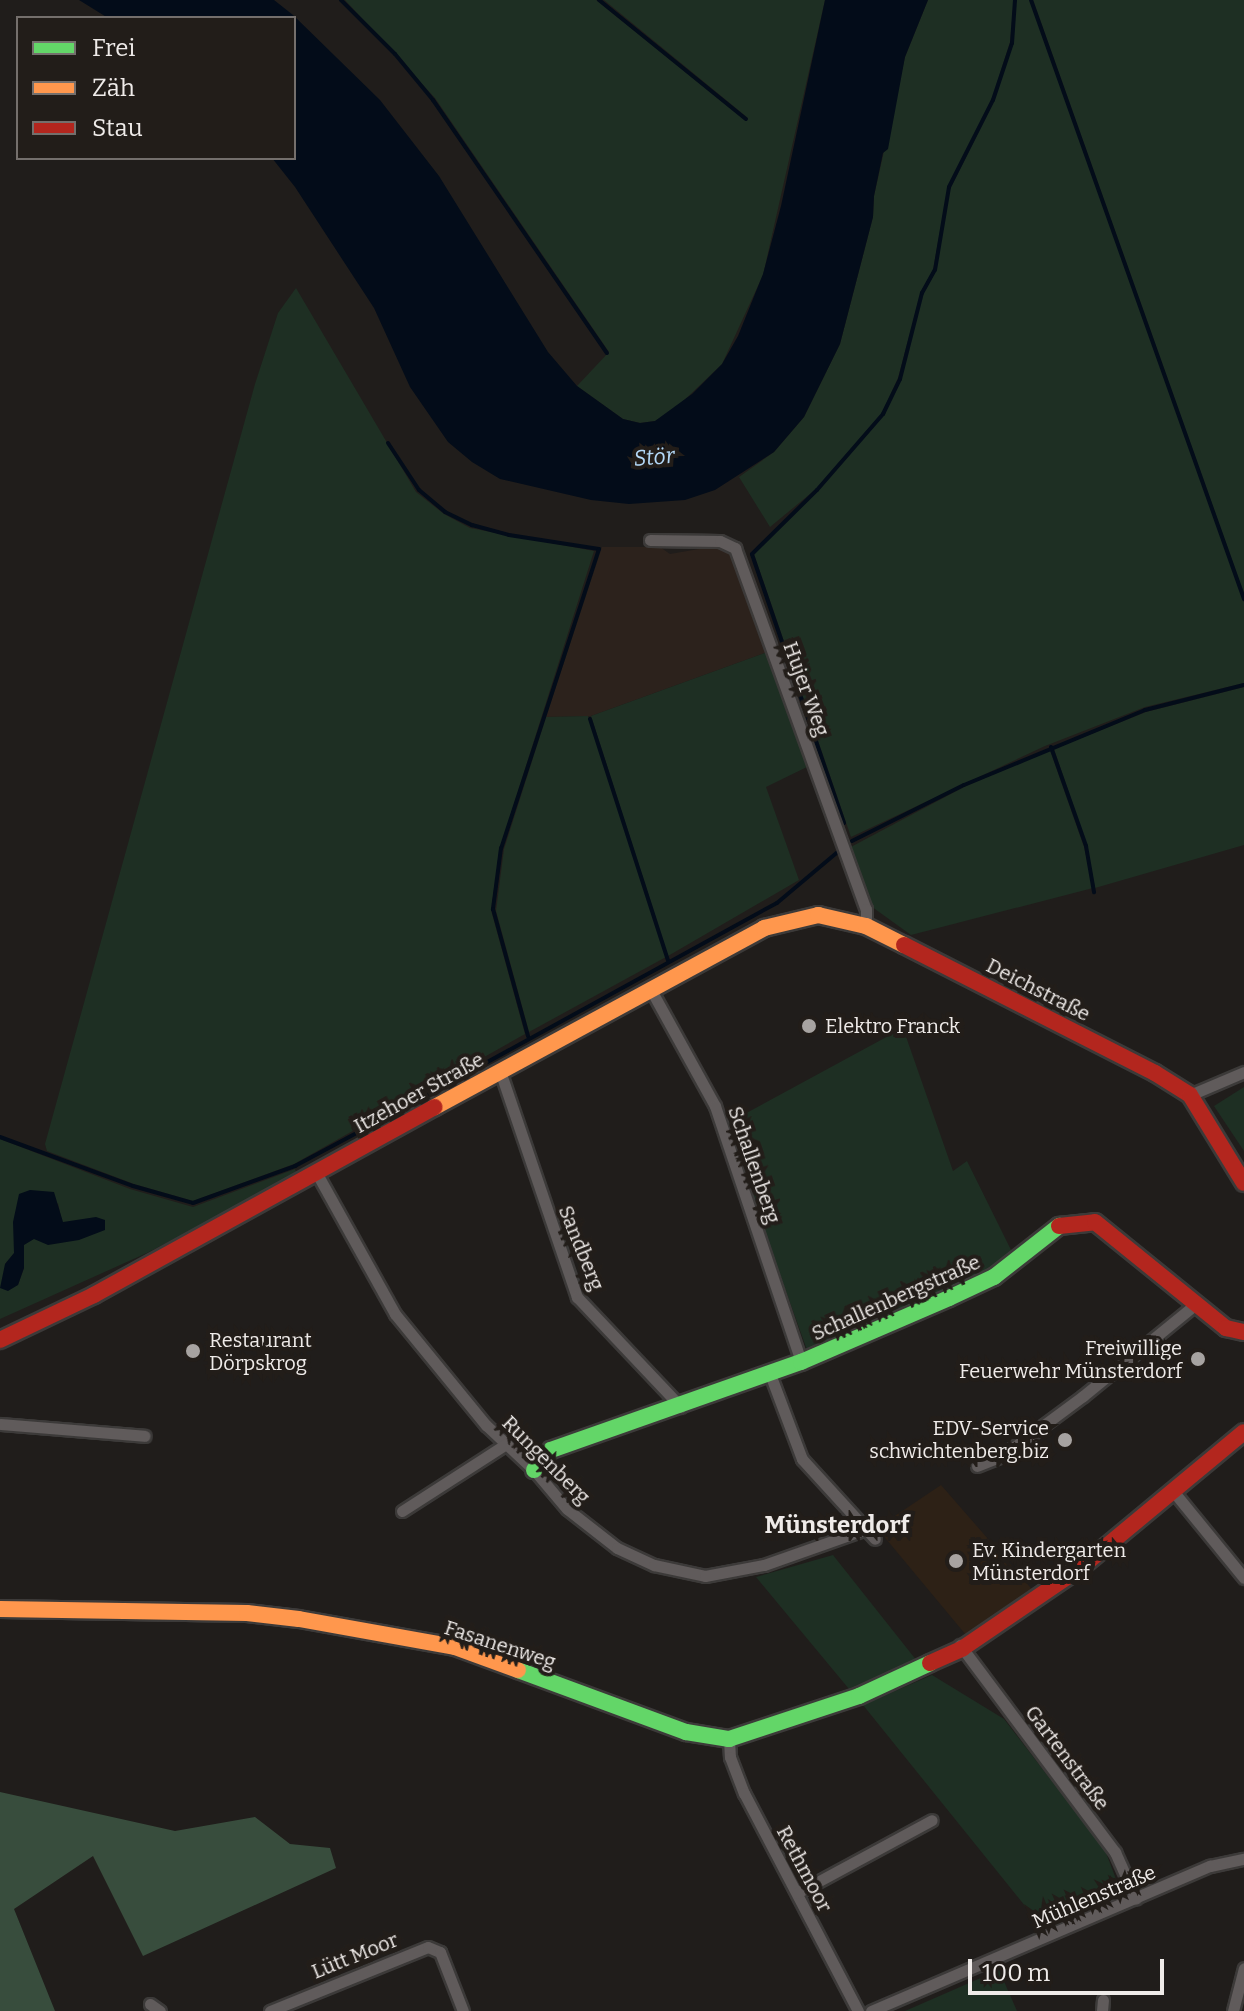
<!DOCTYPE html>
<meta charset="utf-8">
<style>
body{margin:0}
#map{position:relative;width:1244px;height:2011px;overflow:hidden;background:#201d1b;font-family:Bitter,serif}
div>[style]{position:absolute}
.built>*{inset:0;background:#2c221c}
.education>*{inset:0;background:#2d2116}
.green>*{inset:0;background:#1e2f23}
.forest>*{inset:0;background:#384d3d}
.water>*{inset:0;background:#030c19}
.stream>*{height:4px;margin:-2px;padding:0 2px;transform-origin:2px;border-radius:2px;background:#030c19}
.roads{filter:drop-shadow(2px 0 #3c3a39) drop-shadow(-2px 0 #3c3a39) drop-shadow(0 2px #3c3a39) drop-shadow(0 -2px #3c3a39)}
.street>*{height:11px;margin:-5.5px;padding:0 5.5px;transform-origin:5.5px;border-radius:5.5px;background:#605b5b}
.fast>*{height:16px;margin:-8px;padding:0 8px;transform-origin:8px;border-radius:8px;background:#63d668}
.slow>*{height:16px;margin:-8px;padding:0 8px;transform-origin:8px;border-radius:8px;background:#ff974d}
.jam>*{height:16px;margin:-8px;padding:0 8px;transform-origin:8px;border-radius:8px;background:#b3261e}
.dots>*{width:22px;height:22px;translate:-50% -50%;box-sizing:border-box;border:4px solid #221d19;border-radius:50%}
span{translate:-50% -50%;white-space:nowrap;text-align:center;line-height:1.15;-webkit-text-stroke:8px #221d19;paint-order:stroke}
.street-label{font-size:20px;color:#efebe9}
.poi-label{font-size:20px;color:#efebe9}
.left{translate:0 -50%;text-align:left}
.right{translate:-100% -50%;text-align:right}
.water-label{font-size:22px;color:#b4d9f8;font-style:italic}
.quarter-label{font-size:24px;color:#efebe9;font-weight:700}
.legend{position:absolute;left:16px;top:16px;width:280px;height:144px;box-sizing:border-box;background:#221d19;border:2px solid #746f6c;margin:0;padding:10px 14px;list-style:none;font-size:24px;color:#efebe9}
.legend li{display:flex;align-items:center;gap:16px;height:40px}
.legend b{width:40px;border:2px solid #746f6c}
.scale{position:absolute;left:968px;top:1959px;width:196px;height:36px;box-sizing:border-box;border:4px solid #efebe9;border-top:0;padding-left:10px;font-size:24px;line-height:28px;white-space:nowrap;color:#efebe9;-webkit-text-stroke:6px #221d19;paint-order:stroke}
</style>
<div id="map">
<div class="built">
<div style="clip-path:polygon(716px 546px,731px 550px,770px 651px,591px 716px,546px 717px,602px 547px,660px 547px,670px 554px)"></div>
</div>
<div class="education">
<div style="clip-path:polygon(941px 1485px,1036px 1594px,971px 1641px,877px 1528px)"></div>
</div>
<div class="green">
<div style="clip-path:polygon(345px 0,596px 0,746px 121px,748px 118px,604px 0,825px 0,763px 275px,722px 364px,675px 409px,655px 421px,640px 423px,623px 419px,577px 386px,609px 352px,435px 98px)"></div>
<div style="clip-path:polygon(928px 0,1014px 0,1010px 42px,992px 99px,948px 187px,933px 270px,921px 292px,898px 378px,882px 413px,816px 489px,770px 527px,739px 477px,774px 452px,804px 417px,840px 344px,873px 217px,874px 196px,905px 57px)"></div>
<div style="clip-path:polygon(1016px 0,1030px 0,1244px 602px,1244px 683px,1145px 707px,1045px 746px,851px 837px,754px 554px,817px 491px,883px 414px,900px 380px,923px 294px,936px 271px,950px 189px,994px 101px,1012px 43px)"></div>
<div style="clip-path:polygon(1033px 0,1244px 0,1244px 594px)"></div>
<div style="clip-path:polygon(296px 288px,416px 492px,444px 514px,470px 528px,594px 551px,500px 848px,491px 910px,525px 1034px,294px 1164px,193px 1201px,134px 1184px,47px 1151px,45px 1144px,255px 384px,278px 313px)"></div>
<div style="clip-path:polygon(770px 651px,809px 766px,766px 787px,799px 880px,668px 956px,591px 716px)"></div>
<div style="clip-path:polygon(1244px 687px,1244px 845px,1095px 888px,1087px 846px,1054px 749px,1146px 712px)"></div>
<div style="clip-path:polygon(588px 716px,666px 957px,529px 1032px,496px 911px,504px 849px,546px 717px)"></div>
<div style="clip-path:polygon(1050px 750px,1084px 847px,1093px 888px,911px 935px,868px 904px,847px 849px,964px 787px)"></div>
<div style="clip-path:polygon(903px 1028px,953px 1171px,967px 1161px,1013px 1254px,987px 1273px,807px 1350px,726px 1124px)"></div>
<div style="clip-path:polygon(1244px 1087px,1244px 1151px,1214px 1106px)"></div>
<div style="clip-path:polygon(evenodd,0 1139px,130px 1189px,193px 1207px,295px 1169px,297px 1175px,149px 1252px,0 1319px,0 1139px,58px 1203px,62px 1222px,23px 1245px,24px 1268px,18px 1285px,5px 1264px,58px 1203px)"></div>
<div style="clip-path:polygon(833px 1555px,917px 1661px,849px 1689px,756px 1577px)"></div>
<div style="clip-path:polygon(932px 1675px,1004px 1719px,1105px 1850px,1119px 1887px,1099px 1905px,1042px 1927px,863px 1705px)"></div>
<div style="clip-path:polygon(999px 1970px,1017px 2011px,905px 2011px)"></div>
</div>
<div class="forest">
<div style="clip-path:polygon(0 1792px,175px 1831px,255px 1817px,290px 1844px,330px 1848px,336px 1868px,143px 1956px,93px 1856px,14px 1909px,55px 2011px,0 2011px)"></div>
</div>
<div class="water">
<div style="clip-path:polygon(79px 0,274px 0,293px 15px,380px 100px,439px 176px,548px 352px,577px 386px,623px 419px,640px 423px,655px 421px,692px 394px,722px 364px,738px 336px,763px 274px,781px 206px,825px 0,928px 0,905px 57px,888px 149px,883px 153px,874px 196px,873px 217px,840px 344px,804px 417px,774px 452px,715px 490px,685px 500px,629px 504px,591px 500px,500px 479px,472px 462px,448px 442px,410px 387px,374px 308px,295px 187px,272px 158px,294px 158px,294px 18px,108px 18px)"></div>
<div style="clip-path:polygon(30px 1190px,54px 1192px,63px 1222px,96px 1217px,105px 1220px,105px 1230px,79px 1240px,48px 1245px,34px 1239px,24px 1245px,24px 1268px,18px 1285px,8px 1291px,0 1288px,5px 1264px,14px 1253px,13px 1222px,19px 1194px)"></div>
</div>
<div class="stream">
<div style="left:341px;top:0;width:76px;rotate:45deg"></div>
<div style="left:395px;top:54px;width:60px;rotate:50.4deg"></div>
<div style="left:433px;top:100px;width:307px;rotate:55.5deg"></div>
<div style="left:599px;top:0;width:189px;rotate:39deg"></div>
<div style="left:1031px;top:0;width:636px;rotate:70.42deg"></div>
<div style="left:388px;top:443px;width:56px;rotate:56.6deg"></div>
<div style="left:419px;top:490px;width:34px;rotate:40deg"></div>
<div style="left:445px;top:512px;width:30px;rotate:26deg"></div>
<div style="left:472px;top:525px;width:38px;rotate:15deg"></div>
<div style="left:509px;top:535px;width:91px;rotate:8.8deg"></div>
<div style="left:599px;top:549px;width:315px;rotate:108.1deg"></div>
<div style="left:501px;top:848px;width:62px;rotate:97.5deg"></div>
<div style="left:493px;top:909px;width:132px;rotate:74.6deg"></div>
<div style="left:590px;top:719px;width:254px;rotate:72.1deg"></div>
<div style="left:1051px;top:747px;width:105px;rotate:70.5deg"></div>
<div style="left:1086px;top:846px;width:47px;rotate:80.1deg"></div>
<div style="left:844px;top:823px;width:284px;rotate:-108.9deg"></div>
<div style="left:752px;top:554px;width:91px;rotate:-44.6deg"></div>
<div style="left:817px;top:490px;width:101px;rotate:-49deg"></div>
<div style="left:883px;top:414px;width:39px;rotate:-64deg"></div>
<div style="left:900px;top:379px;width:89px;rotate:-75.7deg"></div>
<div style="left:922px;top:293px;width:26px;rotate:-61deg"></div>
<div style="left:935px;top:270px;width:84px;rotate:-80.4deg"></div>
<div style="left:949px;top:187px;width:97px;rotate:-63.2deg"></div>
<div style="left:993px;top:100px;width:60px;rotate:-71.6deg"></div>
<div style="left:1012px;top:43px;width:43px;rotate:-86deg"></div>
<div style="left:852px;top:841px;width:125px;rotate:-26.6deg"></div>
<div style="left:964px;top:785px;width:196px;rotate:-22.5deg"></div>
<div style="left:1145px;top:710px;width:102px;rotate:-14.2deg"></div>
<div style="left:0;top:1137px;width:142px;rotate:20.2deg"></div>
<div style="left:133px;top:1186px;width:62px;rotate:15.8deg"></div>
<div style="left:193px;top:1203px;width:109px;rotate:-19.9deg"></div>
<div style="left:295px;top:1166px;width:144px;rotate:-28.2deg"></div>
<div style="left:422px;top:1098px;width:405px;rotate:-28.8deg"></div>
<div style="left:777px;top:903px;width:82px;rotate:-40.1deg"></div>
</div>
<div class="roads">
<div class="street">
<div style="left:650px;top:540px;width:70px;rotate:0.8deg"></div>
<div style="left:720px;top:541px;width:17px;rotate:25deg"></div>
<div style="left:735px;top:548px;width:384px;rotate:70.1deg"></div>
<div style="left:866px;top:909px;width:17px;rotate:90deg"></div>
<div style="left:651px;top:990px;width:132px;rotate:61.1deg"></div>
<div style="left:715px;top:1106px;width:270px;rotate:71.4deg"></div>
<div style="left:500px;top:1071px;width:239px;rotate:71.2deg"></div>
<div style="left:577px;top:1297px;width:151px;rotate:46.6deg"></div>
<div style="left:1190px;top:1095px;width:59px;rotate:-23.1deg"></div>
<div style="left:316px;top:1172px;width:162px;rotate:60.9deg"></div>
<div style="left:395px;top:1314px;width:144px;rotate:50.7deg"></div>
<div style="left:486px;top:1425px;width:66px;rotate:43.2deg"></div>
<div style="left:534px;top:1470px;width:51px;rotate:49.8deg"></div>
<div style="left:567px;top:1509px;width:63px;rotate:38deg"></div>
<div style="left:617px;top:1548px;width:41px;rotate:24.7deg"></div>
<div style="left:654px;top:1565px;width:52px;rotate:12.2deg"></div>
<div style="left:705px;top:1576px;width:60px;rotate:-10.6deg"></div>
<div style="left:764px;top:1565px;width:108px;rotate:-19.4deg"></div>
<div style="left:770px;top:1374px;width:91px;rotate:69.4deg"></div>
<div style="left:802px;top:1459px;width:108px;rotate:47.6deg"></div>
<div style="left:0;top:1424px;width:145px;rotate:4.7deg"></div>
<div style="left:977px;top:1466px;width:27px;rotate:-22deg"></div>
<div style="left:1002px;top:1456px;width:101px;rotate:-36.5deg"></div>
<div style="left:1083px;top:1396px;width:146px;rotate:-39.2deg"></div>
<div style="left:1173px;top:1491px;width:112px;rotate:50.8deg"></div>
<div style="left:402px;top:1511px;width:124px;rotate:-32.8deg"></div>
<div style="left:960px;top:1645px;width:259px;rotate:53.2deg"></div>
<div style="left:1115px;top:1852px;width:51px;rotate:65.9deg"></div>
<div style="left:729px;top:1739px;width:18px;rotate:87deg"></div>
<div style="left:730px;top:1757px;width:39px;rotate:69deg"></div>
<div style="left:744px;top:1793px;width:246px;rotate:62.4deg"></div>
<div style="left:797px;top:1893px;width:153px;rotate:-28.4deg"></div>
<div style="left:150px;top:2004px;width:12px;rotate:35deg"></div>
<div style="left:270px;top:2011px;width:170px;rotate:-22.1deg"></div>
<div style="left:428px;top:1947px;width:13px;rotate:23deg"></div>
<div style="left:440px;top:1952px;width:63px;rotate:68.7deg"></div>
<div style="left:871px;top:2011px;width:369px;rotate:-23.2deg"></div>
<div style="left:1210px;top:1866px;width:35px;rotate:-12deg"></div>
<div style="left:1102px;top:2011px;width:11px;rotate:-85deg"></div>
<div style="left:1233px;top:2011px;width:44px;rotate:-75.7deg"></div>
</div>
<div class="fast">
<div style="left:534px;top:1470px;width:26px;rotate:-50deg"></div>
<div style="left:551px;top:1450px;width:265px;rotate:-19.4deg"></div>
<div style="left:801px;top:1362px;width:161px;rotate:-23.4deg"></div>
<div style="left:949px;top:1298px;width:50px;rotate:-25deg"></div>
<div style="left:994px;top:1277px;width:83px;rotate:-38.1deg"></div>
<div style="left:518px;top:1670px;width:179px;rotate:20.3deg"></div>
<div style="left:686px;top:1732px;width:44px;rotate:9.2deg"></div>
<div style="left:729px;top:1739px;width:137px;rotate:-18.3deg"></div>
<div style="left:859px;top:1696px;width:78px;rotate:-24.9deg"></div>
</div>
<div class="slow">
<div style="left:435px;top:1107px;width:375px;rotate:-28.5deg"></div>
<div style="left:764px;top:928px;width:56px;rotate:-13.5deg"></div>
<div style="left:818px;top:915px;width:49px;rotate:12.9deg"></div>
<div style="left:866px;top:926px;width:42px;rotate:26.6deg"></div>
<div style="left:0;top:1609px;width:247px;rotate:0.9deg"></div>
<div style="left:247px;top:1613px;width:52px;rotate:6.6deg"></div>
<div style="left:299px;top:1619px;width:158px;rotate:10.2deg"></div>
<div style="left:455px;top:1647px;width:67px;rotate:20.1deg"></div>
</div>
<div class="jam">
<div style="left:904px;top:945px;width:282px;rotate:27deg"></div>
<div style="left:1155px;top:1073px;width:41px;rotate:32.2deg"></div>
<div style="left:1190px;top:1095px;width:103px;rotate:58.5deg"></div>
<div style="left:1059px;top:1226px;width:36px;rotate:-6deg"></div>
<div style="left:1095px;top:1222px;width:169px;rotate:39deg"></div>
<div style="left:1226px;top:1328px;width:18px;rotate:13deg"></div>
<div style="left:0;top:1340px;width:104px;rotate:-25.6deg"></div>
<div style="left:94px;top:1295px;width:389px;rotate:-28.9deg"></div>
<div style="left:930px;top:1663px;width:36px;rotate:-24deg"></div>
<div style="left:963px;top:1648px;width:140px;rotate:-34.3deg"></div>
<div style="left:1079px;top:1569px;width:214px;rotate:-39.7deg"></div>
</div>
</div>
<div class="dots">
<div style="left:809px;top:1026px;background:#a7a3a1"></div>
<div style="left:193px;top:1351px;background:#a7a3a1"></div>
<div style="left:1198px;top:1359px;background:#a7a3a1"></div>
<div style="left:1065px;top:1440px;background:#a7a3a1"></div>
<div style="left:956px;top:1561px;background:#a7a3a1"></div>
</div>
<div class="street-label">
<span style="left:806px;top:689px;rotate:70deg">Hujer Weg</span>
<span style="left:1038px;top:990px;rotate:27deg">Deichstraße</span>
<span style="left:419px;top:1093px;rotate:-29deg">Itzehoer Straße</span>
<span style="left:754px;top:1165px;rotate:71deg">Schallenberg</span>
<span style="left:581px;top:1248px;rotate:68deg">Sandberg</span>
<span style="left:896px;top:1298px;rotate:-24deg">Schallenbergstraße</span>
<span style="left:546px;top:1460px;rotate:45deg">Rungenberg</span>
<span style="left:500px;top:1645px;rotate:18deg">Fasanenweg</span>
<span style="left:1067px;top:1758px;rotate:53deg">Gartenstraße</span>
<span style="left:804px;top:1869px;rotate:62deg">Rethmoor</span>
<span style="left:1094px;top:1897px;rotate:-23deg">Mühlenstraße</span>
<span style="left:355px;top:1956px;rotate:-22deg">Lütt Moor</span>
</div>
<div class="poi-label">
<span class="left" style="left:825px;top:1026px">Elektro Franck</span>
<span class="left" style="left:209px;top:1352px">Restaurant<br>Dörpskrog</span>
<span class="right" style="left:1182px;top:1360px">Freiwillige<br>Feuerwehr Münsterdorf</span>
<span class="right" style="left:1049px;top:1440px">EDV-Service<br>schwichtenberg.biz</span>
<span class="left" style="left:972px;top:1562px">Ev. Kindergarten<br>Münsterdorf</span>
</div>
<div class="water-label">
<span style="left:654px;top:457px;rotate:-5deg">Stör</span>
</div>
<div class="quarter-label">
<span style="left:837px;top:1526px">Münsterdorf</span>
</div>
<ul class="legend">
<li><b style="height:10px;background:#63d668"></b>Frei</li>
<li><b style="height:10px;background:#ff974d"></b>Zäh</li>
<li><b style="height:10px;background:#b3261e"></b>Stau</li>
</ul>
<div class="scale">100 m</div>
</div>
